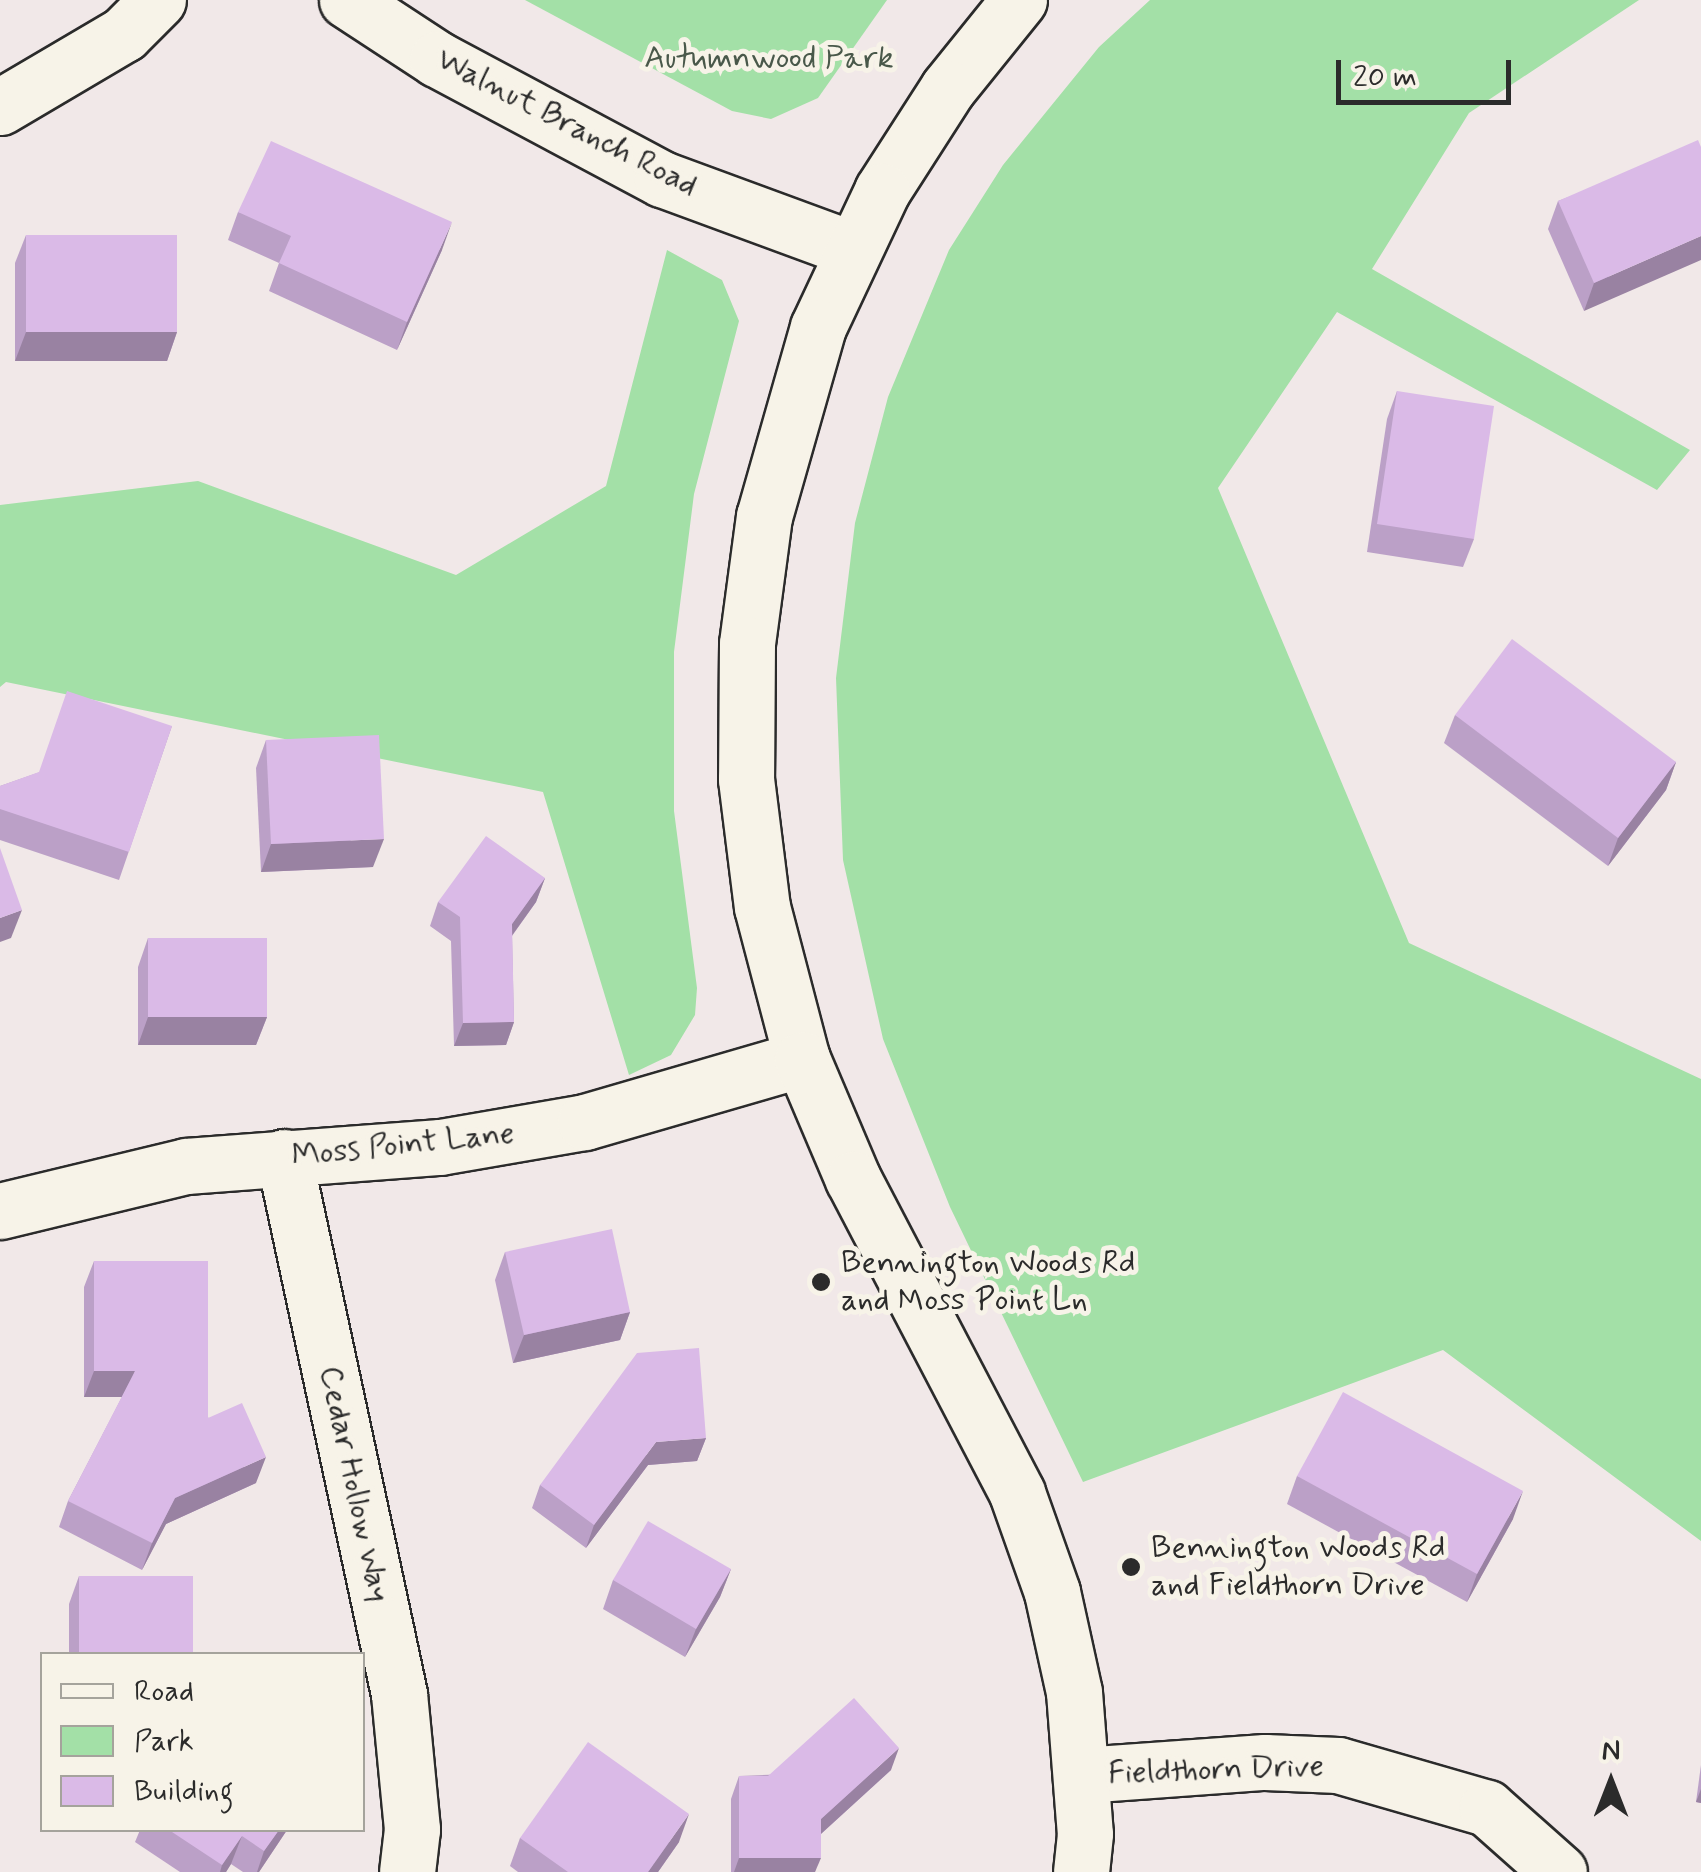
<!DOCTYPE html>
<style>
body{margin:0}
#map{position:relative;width:1701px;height:1872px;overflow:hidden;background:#f1e8e8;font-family:Mynerve,sans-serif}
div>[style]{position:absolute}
.green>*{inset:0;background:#a3e0a7}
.roads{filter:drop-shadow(2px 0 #2b2b2b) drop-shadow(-2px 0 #2b2b2b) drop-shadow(0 2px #2b2b2b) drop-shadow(0 -2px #2b2b2b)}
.street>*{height:55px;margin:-27.5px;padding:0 27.5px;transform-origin:27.5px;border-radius:27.5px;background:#f7f3e8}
.secondary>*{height:55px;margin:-27.5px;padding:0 27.5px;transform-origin:27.5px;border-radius:27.5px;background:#f7f3e8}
.wall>*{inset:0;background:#bba0c7}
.shaded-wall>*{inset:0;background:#9982a2}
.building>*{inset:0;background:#dabae7}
.dots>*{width:28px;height:28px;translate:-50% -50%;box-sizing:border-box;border:5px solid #f7f3e8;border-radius:50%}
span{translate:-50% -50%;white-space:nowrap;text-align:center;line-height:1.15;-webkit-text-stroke:10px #f7f3e8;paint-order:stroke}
.park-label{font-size:32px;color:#49584a}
.street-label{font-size:32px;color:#2b2b2b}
.poi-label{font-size:32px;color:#2b2b2b}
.left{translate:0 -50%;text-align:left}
.legend{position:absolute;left:40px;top:1652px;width:325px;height:180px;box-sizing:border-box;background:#f7f3e8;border:2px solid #a5a39c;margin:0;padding:12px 18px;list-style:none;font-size:30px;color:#2b2b2b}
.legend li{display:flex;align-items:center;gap:20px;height:50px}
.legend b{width:50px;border:2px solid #a5a39c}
.north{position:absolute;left:1561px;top:1732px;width:100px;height:100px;-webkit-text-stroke:8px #f7f3e8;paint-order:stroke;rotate:0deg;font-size:28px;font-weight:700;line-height:40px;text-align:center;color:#2b2b2b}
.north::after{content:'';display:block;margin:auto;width:35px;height:45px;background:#2b2b2b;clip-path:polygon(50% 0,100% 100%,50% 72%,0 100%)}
.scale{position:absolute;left:1336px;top:60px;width:175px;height:45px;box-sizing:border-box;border:5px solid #2b2b2b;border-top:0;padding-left:12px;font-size:30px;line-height:35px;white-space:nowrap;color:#2b2b2b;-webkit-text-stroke:8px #f7f3e8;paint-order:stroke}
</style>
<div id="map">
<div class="green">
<div style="clip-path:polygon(525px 0,887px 0,818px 98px,771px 119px,732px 111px)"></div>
<div style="clip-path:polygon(1150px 0,1639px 0,1469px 113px,1372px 269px,1690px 450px,1657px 490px,1337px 312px,1218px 488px,1409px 943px,1701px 1079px,1701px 1541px,1443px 1350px,1083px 1482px,950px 1207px,883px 1039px,843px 860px,836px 678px,855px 523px,888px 397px,949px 250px,1003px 165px,1099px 47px)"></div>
<div style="clip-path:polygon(667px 250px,722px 280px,739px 321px,694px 494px,674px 652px,674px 811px,697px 988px,695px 1015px,671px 1055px,629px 1075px,543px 792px,6px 682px,0 687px,0 505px,198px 481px,456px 575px,606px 486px)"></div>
</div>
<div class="roads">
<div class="street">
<div style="left:0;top:107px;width:144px;rotate:-30.5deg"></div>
<div style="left:124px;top:34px;width:48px;rotate:-45deg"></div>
<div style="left:284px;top:1157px;width:549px;rotate:77.91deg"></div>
<div style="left:399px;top:1694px;width:136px;rotate:84.5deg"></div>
<div style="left:412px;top:1829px;width:43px;rotate:96.6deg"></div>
<div style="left:0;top:1211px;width:191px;rotate:-13.6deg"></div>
<div style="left:186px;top:1166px;width:255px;rotate:-4.3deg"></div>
<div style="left:440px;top:1147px;width:147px;rotate:-9.8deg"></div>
<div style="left:585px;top:1122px;width:226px;rotate:-16.2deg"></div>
<div style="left:1082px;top:1775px;width:183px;rotate:-4.1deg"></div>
<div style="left:1265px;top:1762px;width:73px;rotate:2.4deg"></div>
<div style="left:1338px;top:1765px;width:155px;rotate:16.1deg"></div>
<div style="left:1487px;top:1808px;width:96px;rotate:41.6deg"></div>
</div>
<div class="secondary">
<div style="left:347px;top:0;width:108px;rotate:33.2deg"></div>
<div style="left:437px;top:59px;width:255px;rotate:28.1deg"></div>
<div style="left:662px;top:179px;width:202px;rotate:20.2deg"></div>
<div style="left:1019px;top:0;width:113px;rotate:128.9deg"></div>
<div style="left:948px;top:88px;width:122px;rotate:122.7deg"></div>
<div style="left:882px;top:191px;width:150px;rotate:115.2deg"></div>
<div style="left:818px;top:327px;width:197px;rotate:105.9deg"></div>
<div style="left:764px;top:516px;width:129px;rotate:97.6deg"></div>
<div style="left:747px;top:644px;width:135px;rotate:90.4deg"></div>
<div style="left:746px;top:779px;width:129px;rotate:82.9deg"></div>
<div style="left:762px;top:907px;width:157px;rotate:75.3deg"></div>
<div style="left:802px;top:1059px;width:130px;rotate:67deg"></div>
<div style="left:853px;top:1179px;width:354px;rotate:62.4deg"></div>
<div style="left:1017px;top:1493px;width:105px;rotate:70.5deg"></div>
<div style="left:1052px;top:1592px;width:102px;rotate:77.6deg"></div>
<div style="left:1074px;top:1692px;width:142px;rotate:85.6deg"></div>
<div style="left:1085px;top:1834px;width:38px;rotate:96deg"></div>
</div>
</div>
<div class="wall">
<div style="clip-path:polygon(1701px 147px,1584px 311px,1548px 229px,1558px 201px)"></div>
<div style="clip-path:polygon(238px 212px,442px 250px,397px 350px,269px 291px,279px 263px,228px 240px)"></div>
<div style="clip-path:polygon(26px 235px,177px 332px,167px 361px,15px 361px,15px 263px)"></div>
<div style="clip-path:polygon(1397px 391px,1474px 539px,1463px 567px,1367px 552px,1387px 419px)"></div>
<div style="clip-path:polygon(1455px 715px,1676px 762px,1666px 790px,1608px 866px,1444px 743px)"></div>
<div style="clip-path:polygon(172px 726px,119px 880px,0 840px,0 786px)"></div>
<div style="clip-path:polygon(266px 740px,373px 867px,261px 872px,256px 768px)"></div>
<div style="clip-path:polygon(545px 878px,536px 902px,512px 936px,514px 1022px,506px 1045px,454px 1046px,451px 941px,430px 926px,438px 902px)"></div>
<div style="clip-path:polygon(148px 938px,267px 1017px,256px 1045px,138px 1045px,138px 967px)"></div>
<div style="clip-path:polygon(505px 1252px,630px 1312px,620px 1340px,513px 1363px,495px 1280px)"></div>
<div style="clip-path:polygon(94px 1261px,256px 1483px,166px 1524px,142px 1570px,59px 1527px,68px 1501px,122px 1397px,84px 1397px,84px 1287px)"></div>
<div style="clip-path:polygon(706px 1438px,697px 1461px,648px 1465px,586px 1548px,532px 1508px,540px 1485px)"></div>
<div style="clip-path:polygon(1297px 1476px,1513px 1519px,1467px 1602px,1287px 1504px)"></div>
<div style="clip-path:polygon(731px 1569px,720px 1597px,685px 1657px,603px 1609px,613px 1580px)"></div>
<div style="clip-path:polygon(79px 1576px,193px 1654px,69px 1654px,69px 1604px)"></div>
<div style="clip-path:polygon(1701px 1765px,1701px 1803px,1696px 1802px)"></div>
<div style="clip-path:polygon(891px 1770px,821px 1834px,815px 1872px,731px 1872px,731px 1799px,739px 1776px)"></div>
<div style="clip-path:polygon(140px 1830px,287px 1830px,259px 1872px,243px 1872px,231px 1864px,226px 1872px,180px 1872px,135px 1842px)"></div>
<div style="clip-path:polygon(520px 1838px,679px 1842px,658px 1872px,518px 1872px,510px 1866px)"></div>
</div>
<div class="shaded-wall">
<div style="clip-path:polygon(452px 222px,442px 250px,397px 350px,407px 322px)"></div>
<div style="clip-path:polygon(1701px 236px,1701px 260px,1584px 311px,1594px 283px)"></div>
<div style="clip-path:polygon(26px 332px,177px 332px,167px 361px,15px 361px)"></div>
<div style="clip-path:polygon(1676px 762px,1666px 790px,1608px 866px,1618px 838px)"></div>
<div style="clip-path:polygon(384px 839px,373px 867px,261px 872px,271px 844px)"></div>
<div style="clip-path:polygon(545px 878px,536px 902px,503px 948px,512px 924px)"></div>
<div style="clip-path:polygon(22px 910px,11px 938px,0 942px,0 918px)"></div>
<div style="clip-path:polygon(148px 1017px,267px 1017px,256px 1045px,138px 1045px)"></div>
<div style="clip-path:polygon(514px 1022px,506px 1045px,454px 1046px,463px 1023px)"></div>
<div style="clip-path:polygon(630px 1312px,620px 1340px,513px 1363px,524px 1335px)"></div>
<div style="clip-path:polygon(94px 1371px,135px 1371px,126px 1397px,84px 1397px)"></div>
<div style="clip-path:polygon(706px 1438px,697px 1461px,648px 1465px,586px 1548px,594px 1525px,656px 1442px)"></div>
<div style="clip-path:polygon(266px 1457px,256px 1483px,166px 1524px,142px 1570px,152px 1543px,175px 1498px)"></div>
<div style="clip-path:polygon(1523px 1491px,1513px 1519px,1467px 1602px,1477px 1574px)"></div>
<div style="clip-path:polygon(731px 1569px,720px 1597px,685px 1657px,696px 1629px)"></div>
<div style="clip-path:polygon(899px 1748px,891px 1770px,812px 1842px,821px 1819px)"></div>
<div style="clip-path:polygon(1701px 1789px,1701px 1803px,1696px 1802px)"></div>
<div style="clip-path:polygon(689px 1814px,679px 1842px,658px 1872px,648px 1872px)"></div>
<div style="clip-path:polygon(279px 1830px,287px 1830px,259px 1872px,257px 1872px,264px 1851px)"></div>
<div style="clip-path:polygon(242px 1836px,231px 1864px,226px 1872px,220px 1872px,222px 1865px)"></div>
<div style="clip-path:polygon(739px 1858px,821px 1858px,815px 1872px,734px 1872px)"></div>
</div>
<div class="building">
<div style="clip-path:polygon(1698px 140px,1701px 147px,1701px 236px,1594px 283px,1558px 201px)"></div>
<div style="clip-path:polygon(271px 141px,452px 222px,407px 322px,279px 263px,291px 236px,238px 212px)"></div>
<div style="clip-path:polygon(26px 235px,177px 235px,177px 332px,26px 332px)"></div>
<div style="clip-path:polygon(1397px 391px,1494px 406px,1474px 539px,1377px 524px)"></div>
<div style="clip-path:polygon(1512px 639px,1676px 762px,1618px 838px,1455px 715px)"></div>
<div style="clip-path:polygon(67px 691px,172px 726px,129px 852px,0 809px,0 786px,39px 772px)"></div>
<div style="clip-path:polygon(379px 735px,384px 839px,271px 844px,266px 740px)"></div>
<div style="clip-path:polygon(486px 836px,545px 878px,512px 924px,514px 1022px,463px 1023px,460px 917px,438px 902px)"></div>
<div style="clip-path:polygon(0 848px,22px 910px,0 918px)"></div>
<div style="clip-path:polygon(148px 938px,267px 938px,267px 1017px,148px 1017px)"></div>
<div style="clip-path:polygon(612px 1229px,630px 1312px,524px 1335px,505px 1252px)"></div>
<div style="clip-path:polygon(94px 1261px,208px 1261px,208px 1418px,242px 1403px,266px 1457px,175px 1498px,152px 1543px,68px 1501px,135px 1371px,94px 1371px)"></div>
<div style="clip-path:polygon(699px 1348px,706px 1438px,656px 1442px,594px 1525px,540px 1485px,637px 1353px)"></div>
<div style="clip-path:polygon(1343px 1392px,1523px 1491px,1477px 1574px,1297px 1476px)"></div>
<div style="clip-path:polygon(648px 1521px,731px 1569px,696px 1629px,613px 1580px)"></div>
<div style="clip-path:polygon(79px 1576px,193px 1576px,193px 1654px,79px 1654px)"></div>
<div style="clip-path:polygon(854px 1698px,899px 1748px,821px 1819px,821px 1858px,739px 1858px,739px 1776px,768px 1776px)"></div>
<div style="clip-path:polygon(588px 1742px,689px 1814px,648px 1872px,568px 1872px,520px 1838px)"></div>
<div style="clip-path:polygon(169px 1830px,279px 1830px,264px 1851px,242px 1836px,222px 1865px)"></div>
</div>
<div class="dots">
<div style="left:821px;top:1282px;background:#2b2b2b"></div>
<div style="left:1131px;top:1567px;background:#2b2b2b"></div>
</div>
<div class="park-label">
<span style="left:769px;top:58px">Autumnwood Park</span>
</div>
<div class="street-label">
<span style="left:567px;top:123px;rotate:27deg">Walnut Branch Road</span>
<span style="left:403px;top:1145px;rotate:-6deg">Moss Point Lane</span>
<span style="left:354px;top:1484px;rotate:78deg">Cedar Hollow Way</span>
<span style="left:1216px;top:1770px;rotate:-2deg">Fieldthorn Drive</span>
</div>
<div class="poi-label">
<span class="left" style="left:841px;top:1282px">Bennington Woods Rd<br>and Moss Point Ln</span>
<span class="left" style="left:1151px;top:1567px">Bennington Woods Rd<br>and Fieldthorn Drive</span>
</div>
<ul class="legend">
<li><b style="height:12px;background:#f7f3e8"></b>Road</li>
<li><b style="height:28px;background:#a3e0a7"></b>Park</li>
<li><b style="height:28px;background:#dabae7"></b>Building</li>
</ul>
<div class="north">N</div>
<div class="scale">20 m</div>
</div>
